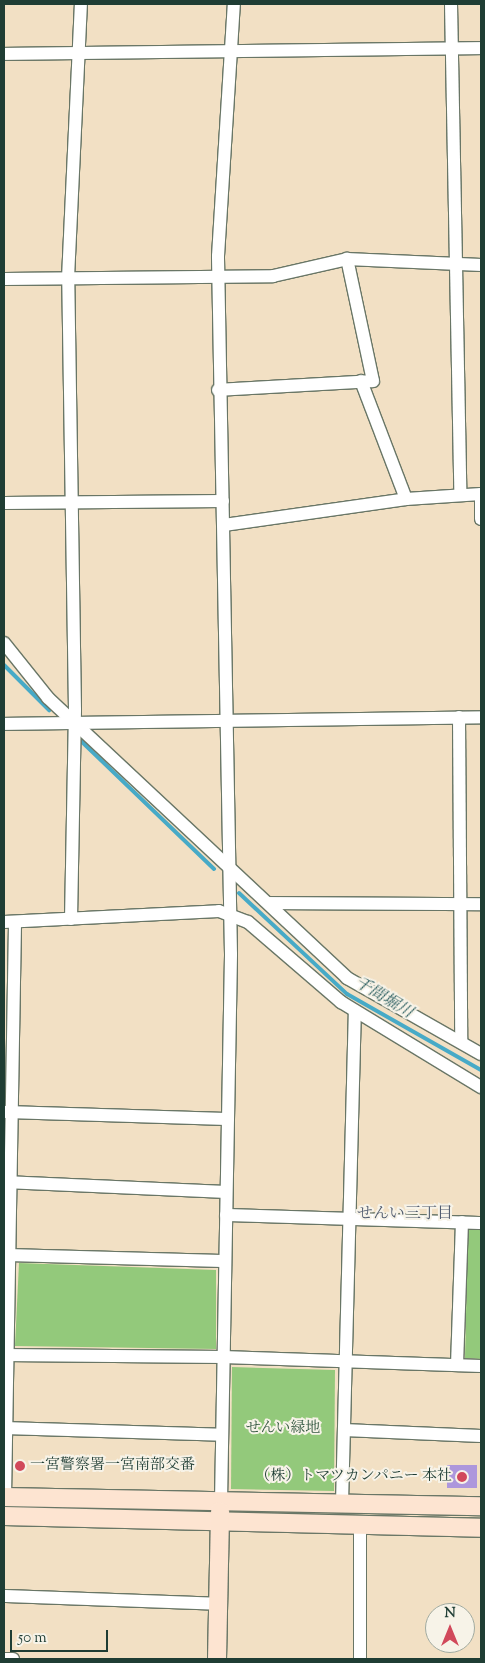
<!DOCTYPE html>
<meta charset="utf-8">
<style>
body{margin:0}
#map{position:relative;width:485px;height:1663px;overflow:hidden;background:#f2e0c4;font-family:"Sorts Mill Goudy","Noto Serif JP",serif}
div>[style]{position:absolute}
.green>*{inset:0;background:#93c97b}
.stream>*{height:4px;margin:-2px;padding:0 2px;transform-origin:2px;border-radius:2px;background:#47aac7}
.building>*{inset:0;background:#ad97dc}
.roads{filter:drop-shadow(1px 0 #697666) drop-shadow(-1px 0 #697666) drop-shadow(0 1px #697666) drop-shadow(0 -1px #697666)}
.street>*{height:12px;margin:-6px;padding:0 6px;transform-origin:6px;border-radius:6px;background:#fff}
.secondary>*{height:18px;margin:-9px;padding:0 9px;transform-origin:9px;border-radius:9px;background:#fde4d1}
.dots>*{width:14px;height:14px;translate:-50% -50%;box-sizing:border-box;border:2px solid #f7f3e8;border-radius:50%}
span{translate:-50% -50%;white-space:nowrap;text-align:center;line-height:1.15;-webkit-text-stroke:4px #f7f3e8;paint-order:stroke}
.park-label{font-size:15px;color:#365942}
.poi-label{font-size:15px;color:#1f3d34}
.left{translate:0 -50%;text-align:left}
.right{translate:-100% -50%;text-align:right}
.water-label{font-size:16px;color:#2b5e60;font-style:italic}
.neighbourhood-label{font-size:16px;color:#515c6f}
.frame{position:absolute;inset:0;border:5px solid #1f3d34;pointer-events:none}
.north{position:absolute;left:425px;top:1603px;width:50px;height:50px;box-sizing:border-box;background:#f7f3e8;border:1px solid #a1aaa0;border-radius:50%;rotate:0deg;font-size:14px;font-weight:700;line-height:20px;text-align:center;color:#1f3d34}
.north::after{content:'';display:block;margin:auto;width:18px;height:22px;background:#d1495b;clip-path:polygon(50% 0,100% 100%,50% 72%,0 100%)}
.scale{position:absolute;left:10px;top:1630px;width:98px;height:22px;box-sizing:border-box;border:2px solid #1f3d34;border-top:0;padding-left:6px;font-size:15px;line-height:18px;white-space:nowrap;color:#1f3d34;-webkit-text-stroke:4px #f7f3e8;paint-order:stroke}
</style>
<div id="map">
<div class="green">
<div style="clip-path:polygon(468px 1229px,481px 1229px,481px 1359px,465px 1358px)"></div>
<div style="clip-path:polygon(19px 1263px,216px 1270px,216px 1349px,15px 1346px)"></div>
<div style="clip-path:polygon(232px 1367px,335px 1370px,334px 1491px,231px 1489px)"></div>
</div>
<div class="stream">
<div style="left:4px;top:665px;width:64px;rotate:45deg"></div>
<div style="left:80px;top:740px;width:186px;rotate:43.9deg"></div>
<div style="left:239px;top:893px;width:148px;rotate:43.1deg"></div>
<div style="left:347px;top:994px;width:154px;rotate:29.6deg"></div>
</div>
<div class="building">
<div style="clip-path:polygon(447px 1465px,477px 1465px,477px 1488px,447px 1488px)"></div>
</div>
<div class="roads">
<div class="street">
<div style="left:451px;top:4px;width:491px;rotate:88.9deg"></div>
<div style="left:4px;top:54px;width:477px;rotate:-0.7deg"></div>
<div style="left:4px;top:279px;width:269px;rotate:-0.6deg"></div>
<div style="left:273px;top:276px;width:76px;rotate:-12.9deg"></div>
<div style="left:361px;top:381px;width:126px;rotate:69.1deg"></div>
<div style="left:218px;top:390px;width:155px;rotate:-3.3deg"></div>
<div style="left:373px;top:381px;width:125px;rotate:-102deg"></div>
<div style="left:347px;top:259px;width:134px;rotate:2.6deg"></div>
<div style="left:481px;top:494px;width:25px;rotate:90deg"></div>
<div style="left:4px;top:503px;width:219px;rotate:-0.5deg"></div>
<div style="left:224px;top:525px;width:184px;rotate:-8.1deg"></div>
<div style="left:406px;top:499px;width:75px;rotate:-3.8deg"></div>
<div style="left:4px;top:643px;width:70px;rotate:51.3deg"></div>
<div style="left:48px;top:698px;width:410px;rotate:43.1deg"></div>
<div style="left:347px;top:978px;width:154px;rotate:29.6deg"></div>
<div style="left:459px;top:717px;width:325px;rotate:89.6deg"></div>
<div style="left:4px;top:724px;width:477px;rotate:-0.8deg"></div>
<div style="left:269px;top:903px;width:212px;rotate:0.3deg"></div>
<div style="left:71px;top:919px;width:209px;rotate:-88.9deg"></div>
<div style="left:75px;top:710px;width:432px;rotate:-90.9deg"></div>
<div style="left:68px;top:278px;width:274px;rotate:-87.3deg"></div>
<div style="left:4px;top:922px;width:215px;rotate:-2.9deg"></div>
<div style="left:219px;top:911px;width:31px;rotate:21deg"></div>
<div style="left:248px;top:922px;width:123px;rotate:40.7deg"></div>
<div style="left:341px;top:1002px;width:164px;rotate:31.3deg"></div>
<div style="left:4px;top:1112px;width:224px;rotate:1.8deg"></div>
<div style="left:4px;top:1182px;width:222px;rotate:2.6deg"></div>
<div style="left:226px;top:1215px;width:255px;rotate:1.8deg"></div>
<div style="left:4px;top:1255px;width:221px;rotate:1.6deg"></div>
<div style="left:4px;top:1355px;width:219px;rotate:0.5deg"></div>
<div style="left:223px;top:1357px;width:258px;rotate:2deg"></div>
<div style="left:457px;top:1365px;width:143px;rotate:-88deg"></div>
<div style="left:4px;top:1428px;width:218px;rotate:1.8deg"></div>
<div style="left:344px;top:1430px;width:137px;rotate:2.5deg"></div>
<div style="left:5px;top:1497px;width:575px;rotate:-89deg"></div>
<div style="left:221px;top:1501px;width:547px;rotate:-88.95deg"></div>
<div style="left:231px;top:954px;width:698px;rotate:-91.07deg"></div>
<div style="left:218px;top:256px;width:253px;rotate:-86.4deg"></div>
<div style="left:342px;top:1503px;width:492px;rotate:-88.5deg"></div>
<div style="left:360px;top:1526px;width:133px;rotate:90deg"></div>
<div style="left:4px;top:1596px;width:214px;rotate:2.1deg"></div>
<div style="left:4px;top:1659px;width:9px"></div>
</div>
<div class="secondary">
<div style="left:4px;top:1497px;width:477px;rotate:1.1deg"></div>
<div style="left:4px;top:1516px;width:477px;rotate:1.4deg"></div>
<div style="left:217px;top:1659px;width:148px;rotate:-88.8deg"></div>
</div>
</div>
<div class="dots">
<div style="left:20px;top:1466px;background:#d1495b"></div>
<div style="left:462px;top:1477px;background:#d1495b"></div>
</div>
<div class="park-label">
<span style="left:283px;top:1429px">せんい緑地</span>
</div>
<div class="poi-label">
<span class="left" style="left:30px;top:1466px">一宮警察署一宮南部交番</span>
<span class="right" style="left:452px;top:1477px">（株）トマツカンパニー 本社</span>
</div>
<div class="water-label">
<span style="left:383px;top:999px;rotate:31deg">千間堀川</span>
</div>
<div class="neighbourhood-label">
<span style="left:405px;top:1215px">せんい三丁目</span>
</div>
<div class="frame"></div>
<div class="north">N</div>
<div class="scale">50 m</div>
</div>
